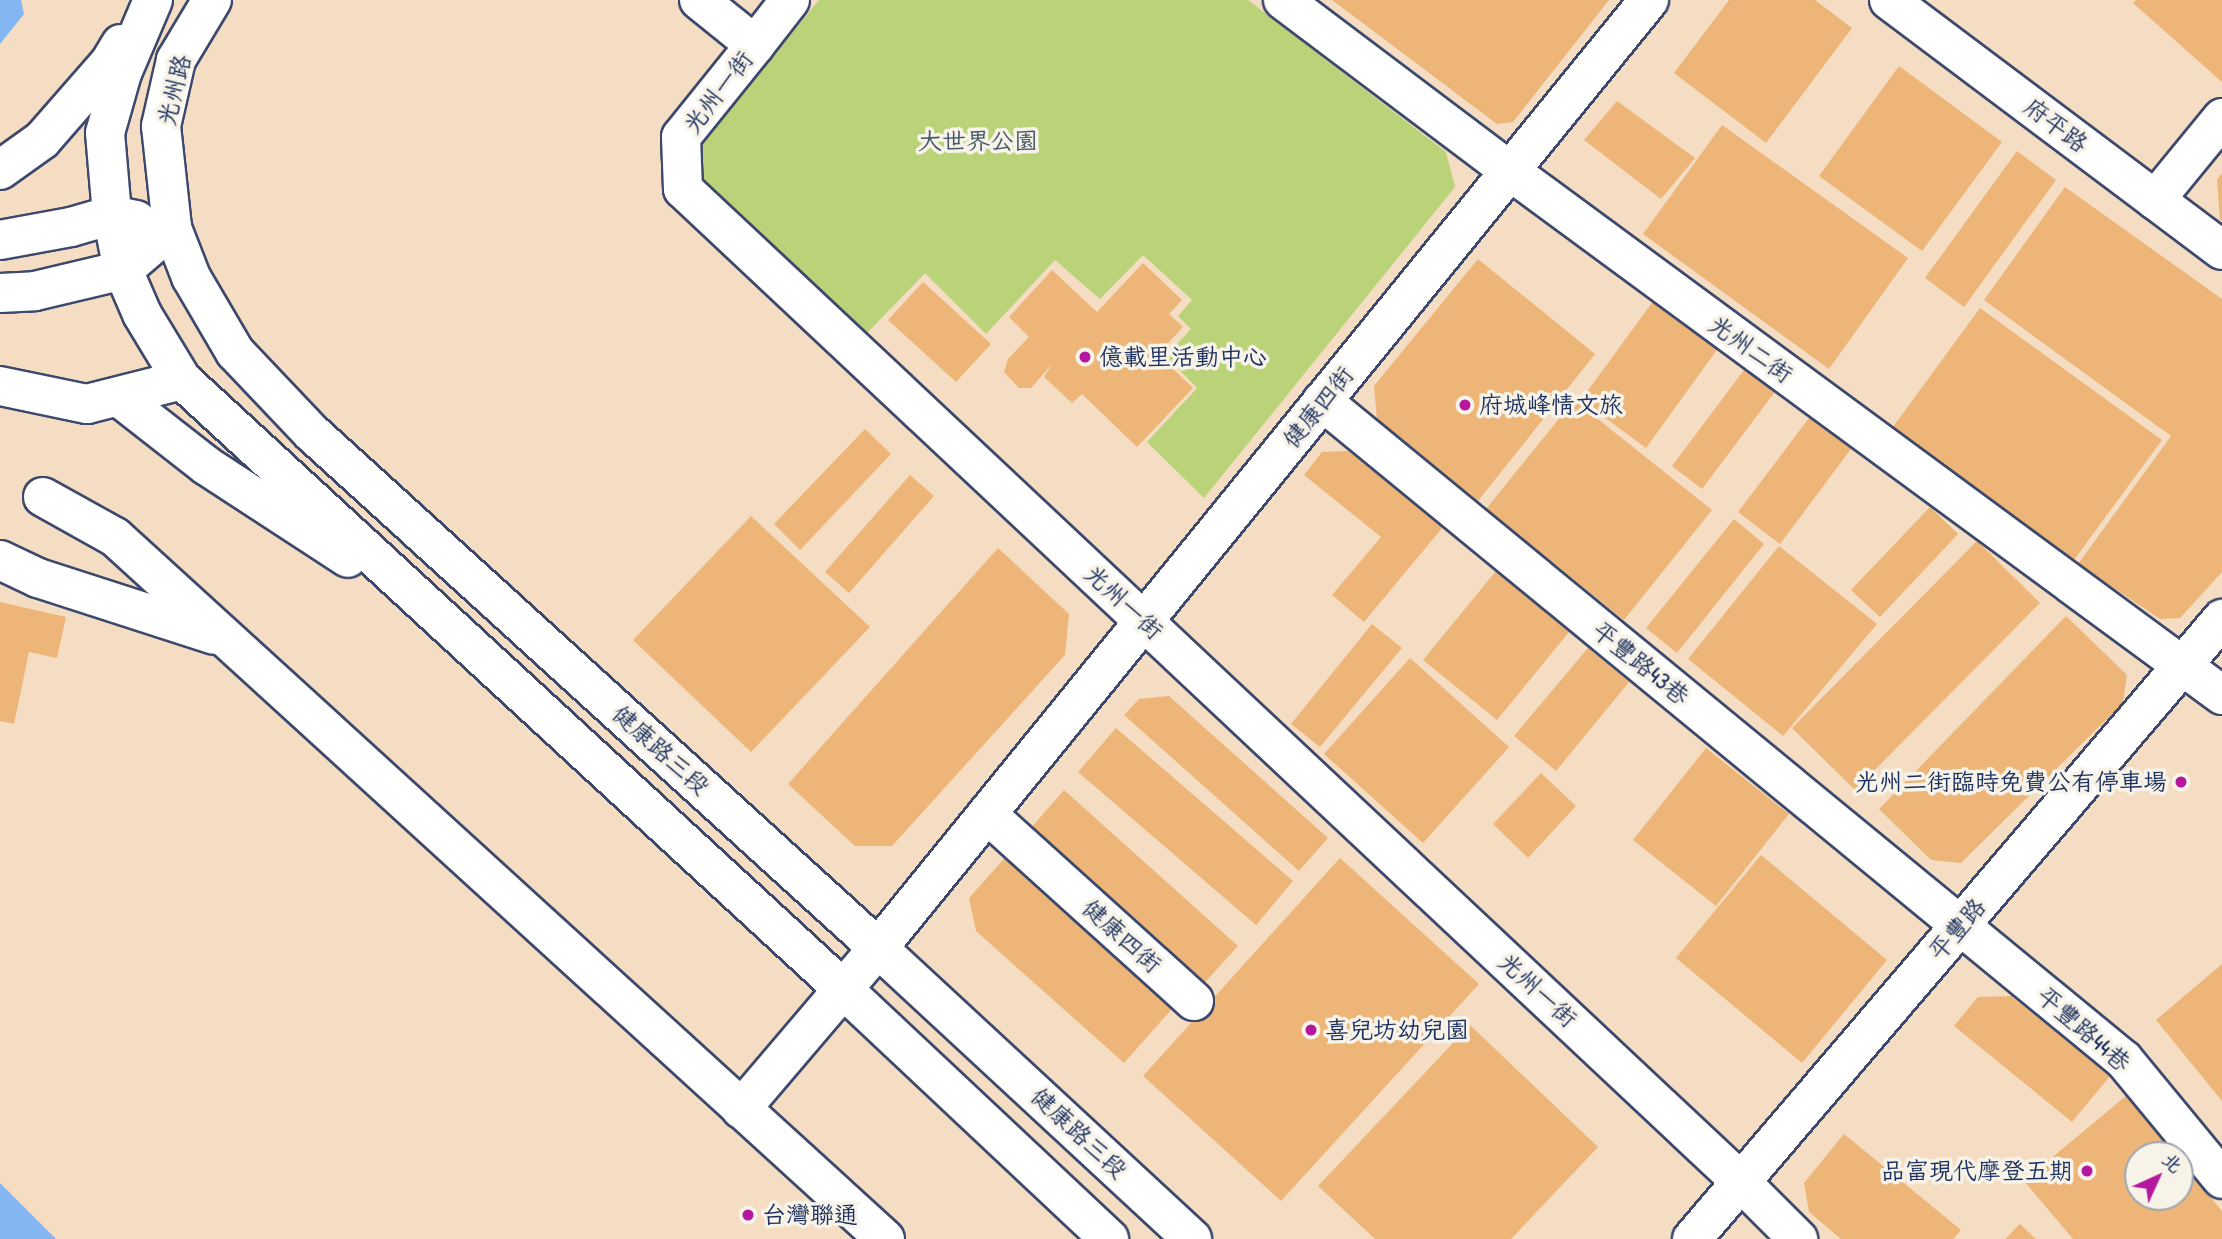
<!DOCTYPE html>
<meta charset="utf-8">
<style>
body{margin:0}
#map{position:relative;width:2222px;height:1239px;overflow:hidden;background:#f4ddc2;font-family:"Patrick Hand","LXGW WenKai TC",sans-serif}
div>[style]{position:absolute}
.green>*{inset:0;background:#bbd378}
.water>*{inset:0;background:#84b7f2}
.building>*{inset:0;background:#edb578}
.roads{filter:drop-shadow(2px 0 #3c496d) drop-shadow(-2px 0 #3c496d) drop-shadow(0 2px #3c496d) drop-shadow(0 -2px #3c496d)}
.minor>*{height:38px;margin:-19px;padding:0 19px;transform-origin:19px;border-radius:19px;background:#fff}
.dots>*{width:19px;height:19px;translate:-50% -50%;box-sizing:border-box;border:4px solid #f7f3e8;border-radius:50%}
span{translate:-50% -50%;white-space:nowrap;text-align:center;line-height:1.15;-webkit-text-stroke:7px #f7f3e8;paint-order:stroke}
.street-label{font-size:24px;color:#1b2f5e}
.park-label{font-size:24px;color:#435864}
.poi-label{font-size:24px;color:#1b2f5e}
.left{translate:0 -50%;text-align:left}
.right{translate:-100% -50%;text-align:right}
.north{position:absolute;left:2124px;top:1141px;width:70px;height:70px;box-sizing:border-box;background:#f7f3e8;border:2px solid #9fa5b1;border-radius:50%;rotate:45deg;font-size:19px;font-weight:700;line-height:28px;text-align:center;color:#1b2f5e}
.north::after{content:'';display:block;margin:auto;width:24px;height:32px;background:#b5179e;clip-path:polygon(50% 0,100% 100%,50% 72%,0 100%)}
</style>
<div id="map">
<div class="green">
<div style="clip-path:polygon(819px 0,1248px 0,1446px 152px,1455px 187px,1204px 498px,1147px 442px,1197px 388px,1166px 356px,1191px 329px,1178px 316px,1192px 300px,1143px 255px,1100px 299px,1055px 260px,986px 334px,925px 273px,867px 333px,700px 179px,697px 148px)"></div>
</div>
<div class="water">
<div style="clip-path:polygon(0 0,21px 0,24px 14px,0 44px)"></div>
<div style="clip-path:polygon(0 1183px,56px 1239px,0 1239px)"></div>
</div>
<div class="building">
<div style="clip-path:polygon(1332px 0,1609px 0,1513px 122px,1497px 124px)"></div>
<div style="clip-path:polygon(1729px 0,1815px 0,1852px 28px,1766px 143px,1674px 73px)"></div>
<div style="clip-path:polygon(2136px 0,2222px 0,2222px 82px,2133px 3px)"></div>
<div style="clip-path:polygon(1899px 66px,2002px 142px,1922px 251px,1819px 176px)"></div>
<div style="clip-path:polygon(1617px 101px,1695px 158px,1661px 199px,1584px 140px)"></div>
<div style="clip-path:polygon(1722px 125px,1908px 258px,1829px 369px,1643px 234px)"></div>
<div style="clip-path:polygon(2017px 151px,2056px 180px,1964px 307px,1925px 278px)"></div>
<div style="clip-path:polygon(2222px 173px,2222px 220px,2220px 220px,2217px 180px)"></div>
<div style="clip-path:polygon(2065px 187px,2222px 299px,2222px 572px,2180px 618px,2160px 619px,2078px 564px,2171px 436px,1984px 300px)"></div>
<div style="clip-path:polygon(1478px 259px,1595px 354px,1478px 501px,1377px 420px,1374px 386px)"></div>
<div style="clip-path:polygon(1143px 263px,1182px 300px,1169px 314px,1183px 327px,1158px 354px,1193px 388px,1137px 447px,1082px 394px,1072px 403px,1044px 377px,1052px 364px,1031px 388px,1019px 388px,1004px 372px,1008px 359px,1029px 337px,1009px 317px,1052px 270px,1097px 312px)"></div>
<div style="clip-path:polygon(923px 282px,991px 344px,956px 382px,888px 320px)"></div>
<div style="clip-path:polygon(1654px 300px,1719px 347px,1646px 448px,1581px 400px)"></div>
<div style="clip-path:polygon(1980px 308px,2162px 440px,2071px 564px,1890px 431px)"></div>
<div style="clip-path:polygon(1747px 366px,1777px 389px,1702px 489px,1672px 466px)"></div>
<div style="clip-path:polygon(1574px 400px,1712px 510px,1624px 620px,1486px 509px)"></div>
<div style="clip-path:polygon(1812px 414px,1854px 445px,1780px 544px,1738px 512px)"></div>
<div style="clip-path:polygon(865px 429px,891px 454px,800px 550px,774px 524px)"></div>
<div style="clip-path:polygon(1348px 451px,1443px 527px,1364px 622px,1332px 595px,1381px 537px,1304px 475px,1322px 452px)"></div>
<div style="clip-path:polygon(910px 475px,934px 496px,849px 593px,825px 572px)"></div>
<div style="clip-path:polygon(1930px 507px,1958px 534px,1880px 617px,1851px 590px)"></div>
<div style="clip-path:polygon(751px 516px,870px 627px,751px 752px,633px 640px)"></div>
<div style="clip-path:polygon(1734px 519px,1764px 544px,1677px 653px,1646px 628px)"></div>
<div style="clip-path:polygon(1977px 541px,2040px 603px,1855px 790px,1792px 728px)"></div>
<div style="clip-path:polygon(1779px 546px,1877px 624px,1783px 736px,1688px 659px)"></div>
<div style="clip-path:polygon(998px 548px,1069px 614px,1065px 655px,892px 846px,855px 846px,788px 784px)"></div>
<div style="clip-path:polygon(1496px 571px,1569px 632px,1497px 720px,1423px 660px)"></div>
<div style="clip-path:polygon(0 602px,66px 617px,57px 658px,29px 652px,14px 724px,0 721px)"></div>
<div style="clip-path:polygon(2066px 616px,2127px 675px,2123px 703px,1961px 863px,1931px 860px,1879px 809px)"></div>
<div style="clip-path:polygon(1372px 624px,1402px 648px,1320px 747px,1291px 724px)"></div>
<div style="clip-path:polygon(1588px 648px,1629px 682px,1556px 771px,1514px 736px)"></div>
<div style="clip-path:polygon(1410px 658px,1509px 747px,1423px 843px,1324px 754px)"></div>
<div style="clip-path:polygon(1169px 696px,1328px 838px,1299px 871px,1124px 715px,1139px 699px)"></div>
<div style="clip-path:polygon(1116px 728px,1293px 881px,1256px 925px,1078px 772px)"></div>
<div style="clip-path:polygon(1706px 748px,1789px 814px,1716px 906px,1633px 840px)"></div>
<div style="clip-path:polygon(1541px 773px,1576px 806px,1528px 858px,1493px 824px)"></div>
<div style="clip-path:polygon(1064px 790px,1238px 946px,1197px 991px,1024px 836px)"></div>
<div style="clip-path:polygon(1011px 851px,1179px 1001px,1124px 1063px,976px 931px,969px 898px)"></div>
<div style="clip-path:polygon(1761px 855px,1887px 960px,1802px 1063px,1676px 958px)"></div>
<div style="clip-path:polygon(1340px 858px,1479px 984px,1281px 1201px,1143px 1076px)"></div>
<div style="clip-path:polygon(2222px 964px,2222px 1101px,2156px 1020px)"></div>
<div style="clip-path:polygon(2011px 996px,2110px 1076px,2072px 1122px,1954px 1026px,1978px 997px)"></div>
<div style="clip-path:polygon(1470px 1025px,1598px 1147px,1511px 1239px,1375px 1239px,1318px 1186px)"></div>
<div style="clip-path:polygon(2126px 1096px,2175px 1155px,2138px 1155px,2138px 1197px,2180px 1197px,2180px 1161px,2222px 1211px,2222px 1239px,2073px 1239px,2024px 1181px)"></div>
<div style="clip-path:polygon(1844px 1134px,1961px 1230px,1953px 1239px,1841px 1239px,1809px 1212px,1804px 1183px)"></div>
<div style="clip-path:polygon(2020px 1224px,2036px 1239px,2005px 1239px)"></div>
</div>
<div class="roads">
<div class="minor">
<div style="left:153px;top:0;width:79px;rotate:113deg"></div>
<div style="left:122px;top:73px;width:62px;rotate:105.8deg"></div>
<div style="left:105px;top:133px;width:82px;rotate:85.1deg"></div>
<div style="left:112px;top:215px;width:56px;rotate:78.7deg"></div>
<div style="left:123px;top:270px;width:48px;rotate:66.6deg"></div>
<div style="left:142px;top:314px;width:77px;rotate:58.8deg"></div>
<div style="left:182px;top:380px;width:899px;rotate:42.66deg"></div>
<div style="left:843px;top:989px;width:365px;rotate:43.2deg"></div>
<div style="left:212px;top:0;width:70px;rotate:121deg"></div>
<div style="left:176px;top:60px;width:68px;rotate:102.8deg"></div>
<div style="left:161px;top:126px;width:103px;rotate:83.8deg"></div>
<div style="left:172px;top:228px;width:53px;rotate:68.8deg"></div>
<div style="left:191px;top:277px;width:87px;rotate:59.6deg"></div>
<div style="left:235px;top:352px;width:112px;rotate:46.5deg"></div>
<div style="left:312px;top:433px;width:765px;rotate:42.3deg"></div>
<div style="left:878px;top:948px;width:428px;rotate:42.8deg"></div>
<div style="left:699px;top:0;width:72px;rotate:38.8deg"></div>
<div style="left:755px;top:45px;width:118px;rotate:128.8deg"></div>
<div style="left:681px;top:137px;width:52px;rotate:87.8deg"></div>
<div style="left:683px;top:189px;width:1451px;rotate:43.18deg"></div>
<div style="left:1741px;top:1182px;width:81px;rotate:45deg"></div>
<div style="left:1283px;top:0;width:284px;rotate:37deg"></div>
<div style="left:1510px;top:171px;width:884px;rotate:36.35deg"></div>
<div style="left:1889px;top:0;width:416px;rotate:36.9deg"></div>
<div style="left:755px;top:45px;width:57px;rotate:-52.1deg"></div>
<div style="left:0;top:170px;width:52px;rotate:-35.5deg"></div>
<div style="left:42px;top:140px;width:103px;rotate:-48.9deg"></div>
<div style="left:110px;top:62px;width:21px;rotate:-59deg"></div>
<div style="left:2155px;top:200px;width:106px;rotate:-50.7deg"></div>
<div style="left:0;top:240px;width:72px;rotate:-10.4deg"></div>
<div style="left:71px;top:227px;width:43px;rotate:-16.3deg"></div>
<div style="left:112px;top:215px;width:25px;rotate:12deg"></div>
<div style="left:0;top:293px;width:35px;rotate:-3deg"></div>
<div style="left:35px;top:291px;width:90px;rotate:-13.4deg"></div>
<div style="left:123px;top:270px;width:65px;rotate:-40.6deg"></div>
<div style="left:0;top:386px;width:89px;rotate:11.7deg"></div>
<div style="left:87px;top:404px;width:98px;rotate:-14.2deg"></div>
<div style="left:120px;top:398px;width:110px;rotate:38deg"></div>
<div style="left:207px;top:466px;width:168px;rotate:33.1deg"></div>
<div style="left:1322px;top:401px;width:1038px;rotate:39.41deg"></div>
<div style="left:2124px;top:1060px;width:154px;rotate:50.5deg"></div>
<div style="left:43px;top:497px;width:82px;rotate:29.1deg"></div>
<div style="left:115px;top:537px;width:1042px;rotate:42.36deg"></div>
<div style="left:0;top:560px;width:42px;rotate:25.3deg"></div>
<div style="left:38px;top:578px;width:185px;rotate:17.9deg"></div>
<div style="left:987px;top:814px;width:279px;rotate:42.1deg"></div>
<div style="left:741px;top:1109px;width:211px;rotate:-49.6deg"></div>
<div style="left:878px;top:948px;width:1222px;rotate:-50.88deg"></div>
<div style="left:1692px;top:1239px;width:816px;rotate:-49.47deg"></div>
</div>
</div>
<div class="dots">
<div style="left:1085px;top:357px;background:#b5179e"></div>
<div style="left:1465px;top:405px;background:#b5179e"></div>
<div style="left:2181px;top:782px;background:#b5179e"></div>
<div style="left:1311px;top:1030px;background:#b5179e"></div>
<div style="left:2087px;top:1171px;background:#b5179e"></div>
<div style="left:748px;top:1215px;background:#b5179e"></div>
</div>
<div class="street-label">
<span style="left:174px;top:90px;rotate:-76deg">光州路</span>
<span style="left:718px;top:92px;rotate:-52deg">光州一街</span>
<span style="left:2056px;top:125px;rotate:37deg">府平路</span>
<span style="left:1751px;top:349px;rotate:36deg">光州二街</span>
<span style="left:1318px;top:407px;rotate:-51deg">健康四街</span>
<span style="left:1124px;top:602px;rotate:43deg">光州一街</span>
<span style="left:1641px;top:663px;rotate:39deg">平豐路43巷</span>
<span style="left:661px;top:750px;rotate:42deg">健康路三段</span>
<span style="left:1957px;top:929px;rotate:-49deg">平豐路</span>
<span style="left:1122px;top:936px;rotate:42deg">健康四街</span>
<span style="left:1538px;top:990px;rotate:43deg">光州一街</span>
<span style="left:2084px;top:1029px;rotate:41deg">平豐路44巷</span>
<span style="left:1079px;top:1133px;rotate:43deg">健康路三段</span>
</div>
<div class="park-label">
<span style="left:978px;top:141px">大世界公園</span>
</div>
<div class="poi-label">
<span class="left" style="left:1099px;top:357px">億載里活動中心</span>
<span class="left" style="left:1479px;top:405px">府城峰情文旅</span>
<span class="right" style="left:2167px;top:782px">光州二街臨時免費公有停車場</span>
<span class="left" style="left:1325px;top:1030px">喜兒坊幼兒園</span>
<span class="right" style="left:2073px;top:1171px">品富現代摩登五期</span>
<span class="left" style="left:762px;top:1215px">台灣聯通</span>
</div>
<div class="north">北</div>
</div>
